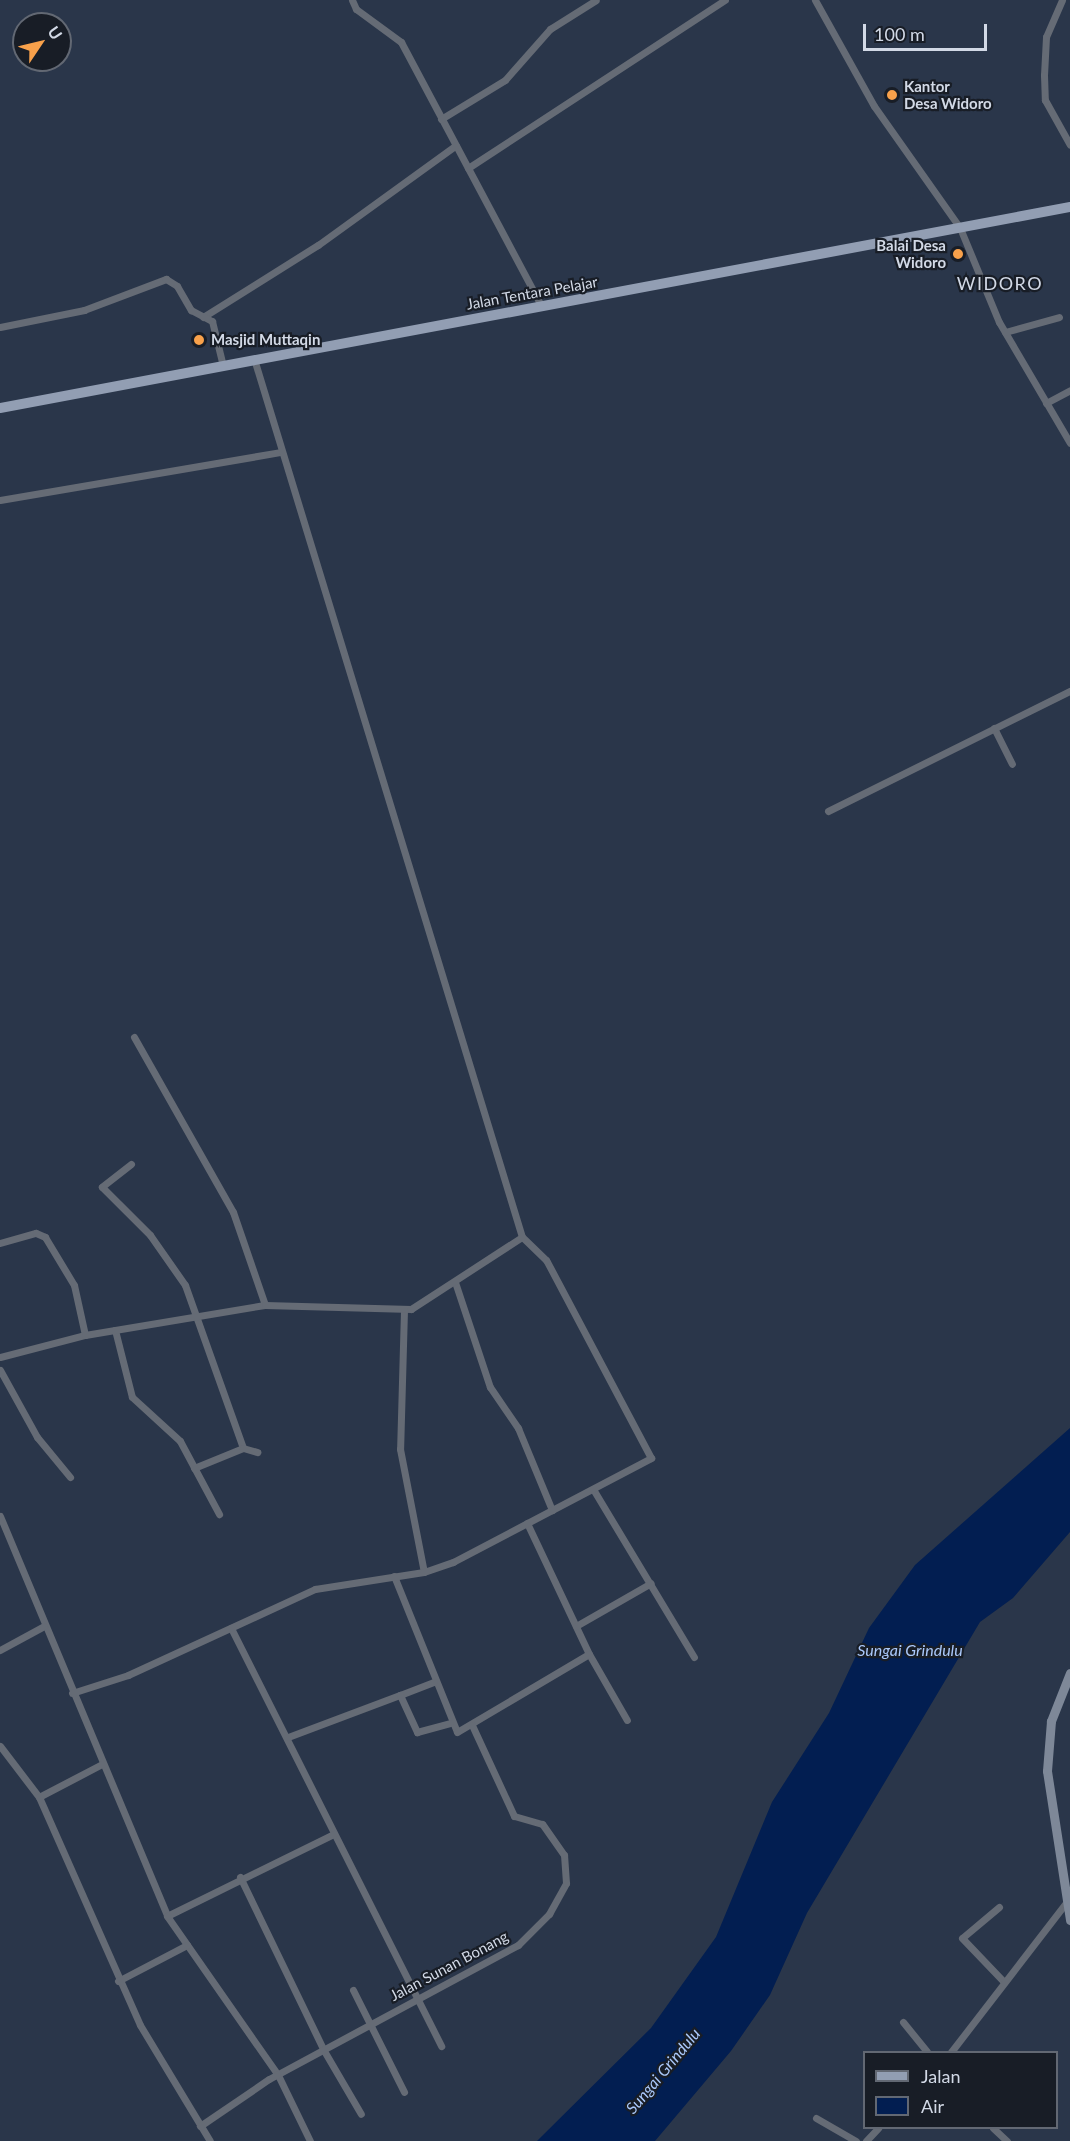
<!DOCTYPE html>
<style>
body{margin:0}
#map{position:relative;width:1070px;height:2141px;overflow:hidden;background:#2a364a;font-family:Lato,sans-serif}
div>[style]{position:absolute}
.water>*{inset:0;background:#021e51}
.street>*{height:7px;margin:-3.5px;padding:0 3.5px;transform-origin:3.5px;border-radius:3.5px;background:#656b75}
.secondary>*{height:9px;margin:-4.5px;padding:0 4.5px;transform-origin:4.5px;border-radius:4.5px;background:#7e8898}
.primary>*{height:10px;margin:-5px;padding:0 5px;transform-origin:5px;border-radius:5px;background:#929eb3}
.dots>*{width:16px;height:16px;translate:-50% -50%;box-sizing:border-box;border:3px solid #181d26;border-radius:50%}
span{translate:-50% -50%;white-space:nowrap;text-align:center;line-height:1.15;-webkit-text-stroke:4.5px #181d26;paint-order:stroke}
.poi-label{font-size:15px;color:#d2d9e6;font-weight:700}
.left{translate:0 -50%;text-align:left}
.right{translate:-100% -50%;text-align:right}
.street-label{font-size:15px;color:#d2d9e6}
.water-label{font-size:16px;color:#aac8fa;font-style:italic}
.quarter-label{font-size:18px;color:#d2d9e6;letter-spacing:1.5px}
.legend{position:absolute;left:863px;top:2051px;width:195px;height:78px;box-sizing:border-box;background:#181d26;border:2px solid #626873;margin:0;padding:8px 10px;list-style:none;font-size:18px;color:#d2d9e6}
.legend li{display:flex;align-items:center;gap:12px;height:30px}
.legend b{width:30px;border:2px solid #626873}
.north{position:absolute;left:12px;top:12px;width:60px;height:60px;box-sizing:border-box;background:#181d26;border:2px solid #626873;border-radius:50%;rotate:55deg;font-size:16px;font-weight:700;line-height:24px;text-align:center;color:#d2d9e6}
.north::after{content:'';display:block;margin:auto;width:21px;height:27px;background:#f8a14b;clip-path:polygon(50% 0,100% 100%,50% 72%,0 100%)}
.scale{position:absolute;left:863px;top:24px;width:124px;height:27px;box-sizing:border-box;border:3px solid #d2d9e6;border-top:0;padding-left:8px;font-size:18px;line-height:21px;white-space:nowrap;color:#d2d9e6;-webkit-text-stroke:4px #181d26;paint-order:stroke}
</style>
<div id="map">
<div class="water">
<div style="clip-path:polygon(1070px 1428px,1070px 1532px,1013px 1598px,980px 1622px,807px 1913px,770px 1995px,731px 2051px,655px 2141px,537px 2141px,651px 2028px,716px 1937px,772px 1802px,829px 1713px,869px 1628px,915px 1565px)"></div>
</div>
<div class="street">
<div style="left:352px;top:0;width:10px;rotate:66deg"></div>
<div style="left:356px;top:9px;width:56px;rotate:36.3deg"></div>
<div style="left:401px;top:42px;width:300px;rotate:62deg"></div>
<div style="left:815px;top:0;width:121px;rotate:60.9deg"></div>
<div style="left:874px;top:106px;width:149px;rotate:54.8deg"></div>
<div style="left:960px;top:228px;width:102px;rotate:67.5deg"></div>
<div style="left:999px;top:322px;width:140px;rotate:59.6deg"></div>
<div style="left:1062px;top:0;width:40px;rotate:113.4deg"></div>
<div style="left:1046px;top:37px;width:38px;rotate:93deg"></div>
<div style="left:1044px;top:75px;width:25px;rotate:88deg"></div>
<div style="left:1045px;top:100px;width:51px;rotate:60.9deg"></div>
<div style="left:441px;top:119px;width:75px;rotate:-31.4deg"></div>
<div style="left:505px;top:80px;width:68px;rotate:-48.6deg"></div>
<div style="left:550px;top:29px;width:54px;rotate:-32.2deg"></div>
<div style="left:468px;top:168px;width:307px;rotate:-33.2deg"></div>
<div style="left:203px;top:317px;width:136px;rotate:-32.1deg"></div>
<div style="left:318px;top:245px;width:170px;rotate:-35.9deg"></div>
<div style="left:0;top:327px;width:86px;rotate:-11.4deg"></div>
<div style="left:84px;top:310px;width:88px;rotate:-20.7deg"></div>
<div style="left:166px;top:279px;width:13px;rotate:32deg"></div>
<div style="left:177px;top:286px;width:28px;rotate:60deg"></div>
<div style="left:191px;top:310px;width:24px;rotate:28deg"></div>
<div style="left:212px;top:321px;width:46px;rotate:76.3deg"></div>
<div style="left:1005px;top:332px;width:56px;rotate:-15.5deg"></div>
<div style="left:1046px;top:403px;width:27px;rotate:-28deg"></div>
<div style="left:0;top:500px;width:284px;rotate:-9.7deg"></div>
<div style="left:994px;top:728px;width:40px;rotate:63.4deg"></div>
<div style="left:828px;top:811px;width:270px;rotate:-26.4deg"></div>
<div style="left:134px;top:1037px;width:201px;rotate:60.5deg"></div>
<div style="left:233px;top:1212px;width:98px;rotate:71deg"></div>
<div style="left:131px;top:1164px;width:37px;rotate:142deg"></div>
<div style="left:102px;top:1187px;width:68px;rotate:45deg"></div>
<div style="left:150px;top:1235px;width:61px;rotate:55deg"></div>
<div style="left:185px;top:1285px;width:173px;rotate:70.4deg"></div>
<div style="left:243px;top:1448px;width:53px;rotate:157.8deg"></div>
<div style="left:0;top:1243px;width:37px;rotate:-16deg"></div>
<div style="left:36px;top:1233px;width:10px;rotate:24deg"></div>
<div style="left:45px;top:1237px;width:56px;rotate:58.9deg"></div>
<div style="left:74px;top:1285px;width:51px;rotate:77.6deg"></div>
<div style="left:455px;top:1282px;width:111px;rotate:71.6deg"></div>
<div style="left:490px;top:1387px;width:50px;rotate:55.7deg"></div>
<div style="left:518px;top:1428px;width:89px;rotate:67.5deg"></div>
<div style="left:404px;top:1310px;width:139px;rotate:91.6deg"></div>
<div style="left:400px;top:1449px;width:125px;rotate:79deg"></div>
<div style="left:115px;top:1330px;width:69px;rotate:75.8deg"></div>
<div style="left:132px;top:1397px;width:65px;rotate:42.5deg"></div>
<div style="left:180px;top:1441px;width:83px;rotate:61.9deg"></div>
<div style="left:0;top:1357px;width:88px;rotate:-14.5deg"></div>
<div style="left:85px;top:1335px;width:182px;rotate:-9.5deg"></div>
<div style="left:265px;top:1305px;width:146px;rotate:1.6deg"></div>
<div style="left:411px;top:1309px;width:132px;rotate:-33deg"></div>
<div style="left:0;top:1370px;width:77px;rotate:61.1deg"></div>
<div style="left:37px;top:1437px;width:52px;rotate:50.5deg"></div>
<div style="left:243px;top:1448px;width:15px;rotate:16deg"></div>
<div style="left:593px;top:1489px;width:196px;rotate:59deg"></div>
<div style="left:0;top:1516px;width:433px;rotate:67.3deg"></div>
<div style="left:167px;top:1916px;width:194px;rotate:55.1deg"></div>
<div style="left:278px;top:2075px;width:73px;rotate:64.1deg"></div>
<div style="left:527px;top:1523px;width:145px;rotate:64.7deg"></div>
<div style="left:589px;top:1654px;width:76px;rotate:60.1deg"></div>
<div style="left:394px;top:1576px;width:168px;rotate:68deg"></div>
<div style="left:457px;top:1732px;width:153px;rotate:-30.6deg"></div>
<div style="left:576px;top:1626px;width:86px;rotate:-29.8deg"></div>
<div style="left:231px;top:1628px;width:468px;rotate:63.3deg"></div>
<div style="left:0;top:1650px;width:50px;rotate:-28.6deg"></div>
<div style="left:72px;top:1693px;width:59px;rotate:-17.8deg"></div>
<div style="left:128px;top:1675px;width:206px;rotate:-24.7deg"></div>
<div style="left:315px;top:1589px;width:110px;rotate:-8.9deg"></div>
<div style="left:424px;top:1572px;width:31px;rotate:-19deg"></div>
<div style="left:453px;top:1562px;width:224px;rotate:-27.7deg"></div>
<div style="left:651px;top:1458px;width:224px;rotate:-117.9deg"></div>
<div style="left:546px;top:1260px;width:33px;rotate:-136deg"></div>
<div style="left:522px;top:1237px;width:918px;rotate:-106.97deg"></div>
<div style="left:400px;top:1695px;width:36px;rotate:-21deg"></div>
<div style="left:288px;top:1737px;width:120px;rotate:-20.6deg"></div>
<div style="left:400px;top:1695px;width:41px;rotate:65.3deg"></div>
<div style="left:417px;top:1732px;width:34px;rotate:-15deg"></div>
<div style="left:0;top:1746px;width:64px;rotate:52.6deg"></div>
<div style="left:102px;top:1764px;width:71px;rotate:152.4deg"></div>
<div style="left:39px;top:1797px;width:249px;rotate:66.1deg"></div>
<div style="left:140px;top:2025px;width:135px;rotate:58.9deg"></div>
<div style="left:240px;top:1877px;width:191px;rotate:64.2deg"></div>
<div style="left:323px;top:2049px;width:75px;rotate:59.7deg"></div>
<div style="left:999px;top:1907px;width:48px;rotate:140deg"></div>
<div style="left:962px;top:1938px;width:61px;rotate:46.3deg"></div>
<div style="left:167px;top:1916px;width:186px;rotate:-26.2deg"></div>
<div style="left:118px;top:1981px;width:78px;rotate:-27.6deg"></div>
<div style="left:353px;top:1990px;width:114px;rotate:63.4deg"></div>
<div style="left:903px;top:2022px;width:38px;rotate:51deg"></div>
<div style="left:951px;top:2052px;width:187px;rotate:-52.4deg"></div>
<div style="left:816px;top:2118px;width:46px;rotate:29.9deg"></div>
<div style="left:200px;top:2126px;width:83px;rotate:-34.3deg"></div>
<div style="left:269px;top:2079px;width:283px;rotate:-28.3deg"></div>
<div style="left:518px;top:1945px;width:44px;rotate:-45deg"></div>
<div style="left:549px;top:1914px;width:35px;rotate:-61deg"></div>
<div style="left:566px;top:1883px;width:28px;rotate:-94deg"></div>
<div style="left:564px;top:1855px;width:38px;rotate:-125deg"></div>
<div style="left:542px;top:1824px;width:29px;rotate:-164deg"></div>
<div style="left:514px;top:1816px;width:100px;rotate:-114.8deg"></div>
<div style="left:993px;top:2128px;width:19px;rotate:43deg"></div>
<div style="left:866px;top:2141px;width:18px;rotate:-47deg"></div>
</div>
<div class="secondary">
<div style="left:1070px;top:1673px;width:52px;rotate:111.6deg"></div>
<div style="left:1051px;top:1721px;width:50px;rotate:94.6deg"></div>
<div style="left:1047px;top:1771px;width:151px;rotate:81.2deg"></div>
</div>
<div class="primary">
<div style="left:0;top:408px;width:1089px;rotate:-10.64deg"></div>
</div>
<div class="dots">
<div style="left:892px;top:95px;background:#f8a14b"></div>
<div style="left:958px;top:254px;background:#f8a14b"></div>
<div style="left:199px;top:340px;background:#f8a14b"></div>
</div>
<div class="poi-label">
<span class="left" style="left:904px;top:95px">Kantor<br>Desa Widoro</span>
<span class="right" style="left:946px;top:254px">Balai Desa<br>Widoro</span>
<span class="left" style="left:211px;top:340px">Masjid Muttaqin</span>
</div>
<div class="street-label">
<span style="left:532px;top:293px;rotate:-10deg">Jalan Tentara Pelajar</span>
<span style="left:449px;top:1966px;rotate:-28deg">Jalan Sunan Bonang</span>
</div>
<div class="water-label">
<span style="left:910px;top:1650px">Sungai Grindulu</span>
<span style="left:663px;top:2071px;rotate:-50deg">Sungai Grindulu</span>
</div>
<div class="quarter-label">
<span style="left:1000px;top:283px">WIDORO</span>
</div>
<ul class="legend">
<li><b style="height:8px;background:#929eb3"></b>Jalan</li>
<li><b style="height:16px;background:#021e51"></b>Air</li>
</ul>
<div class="north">U</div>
<div class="scale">100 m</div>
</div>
